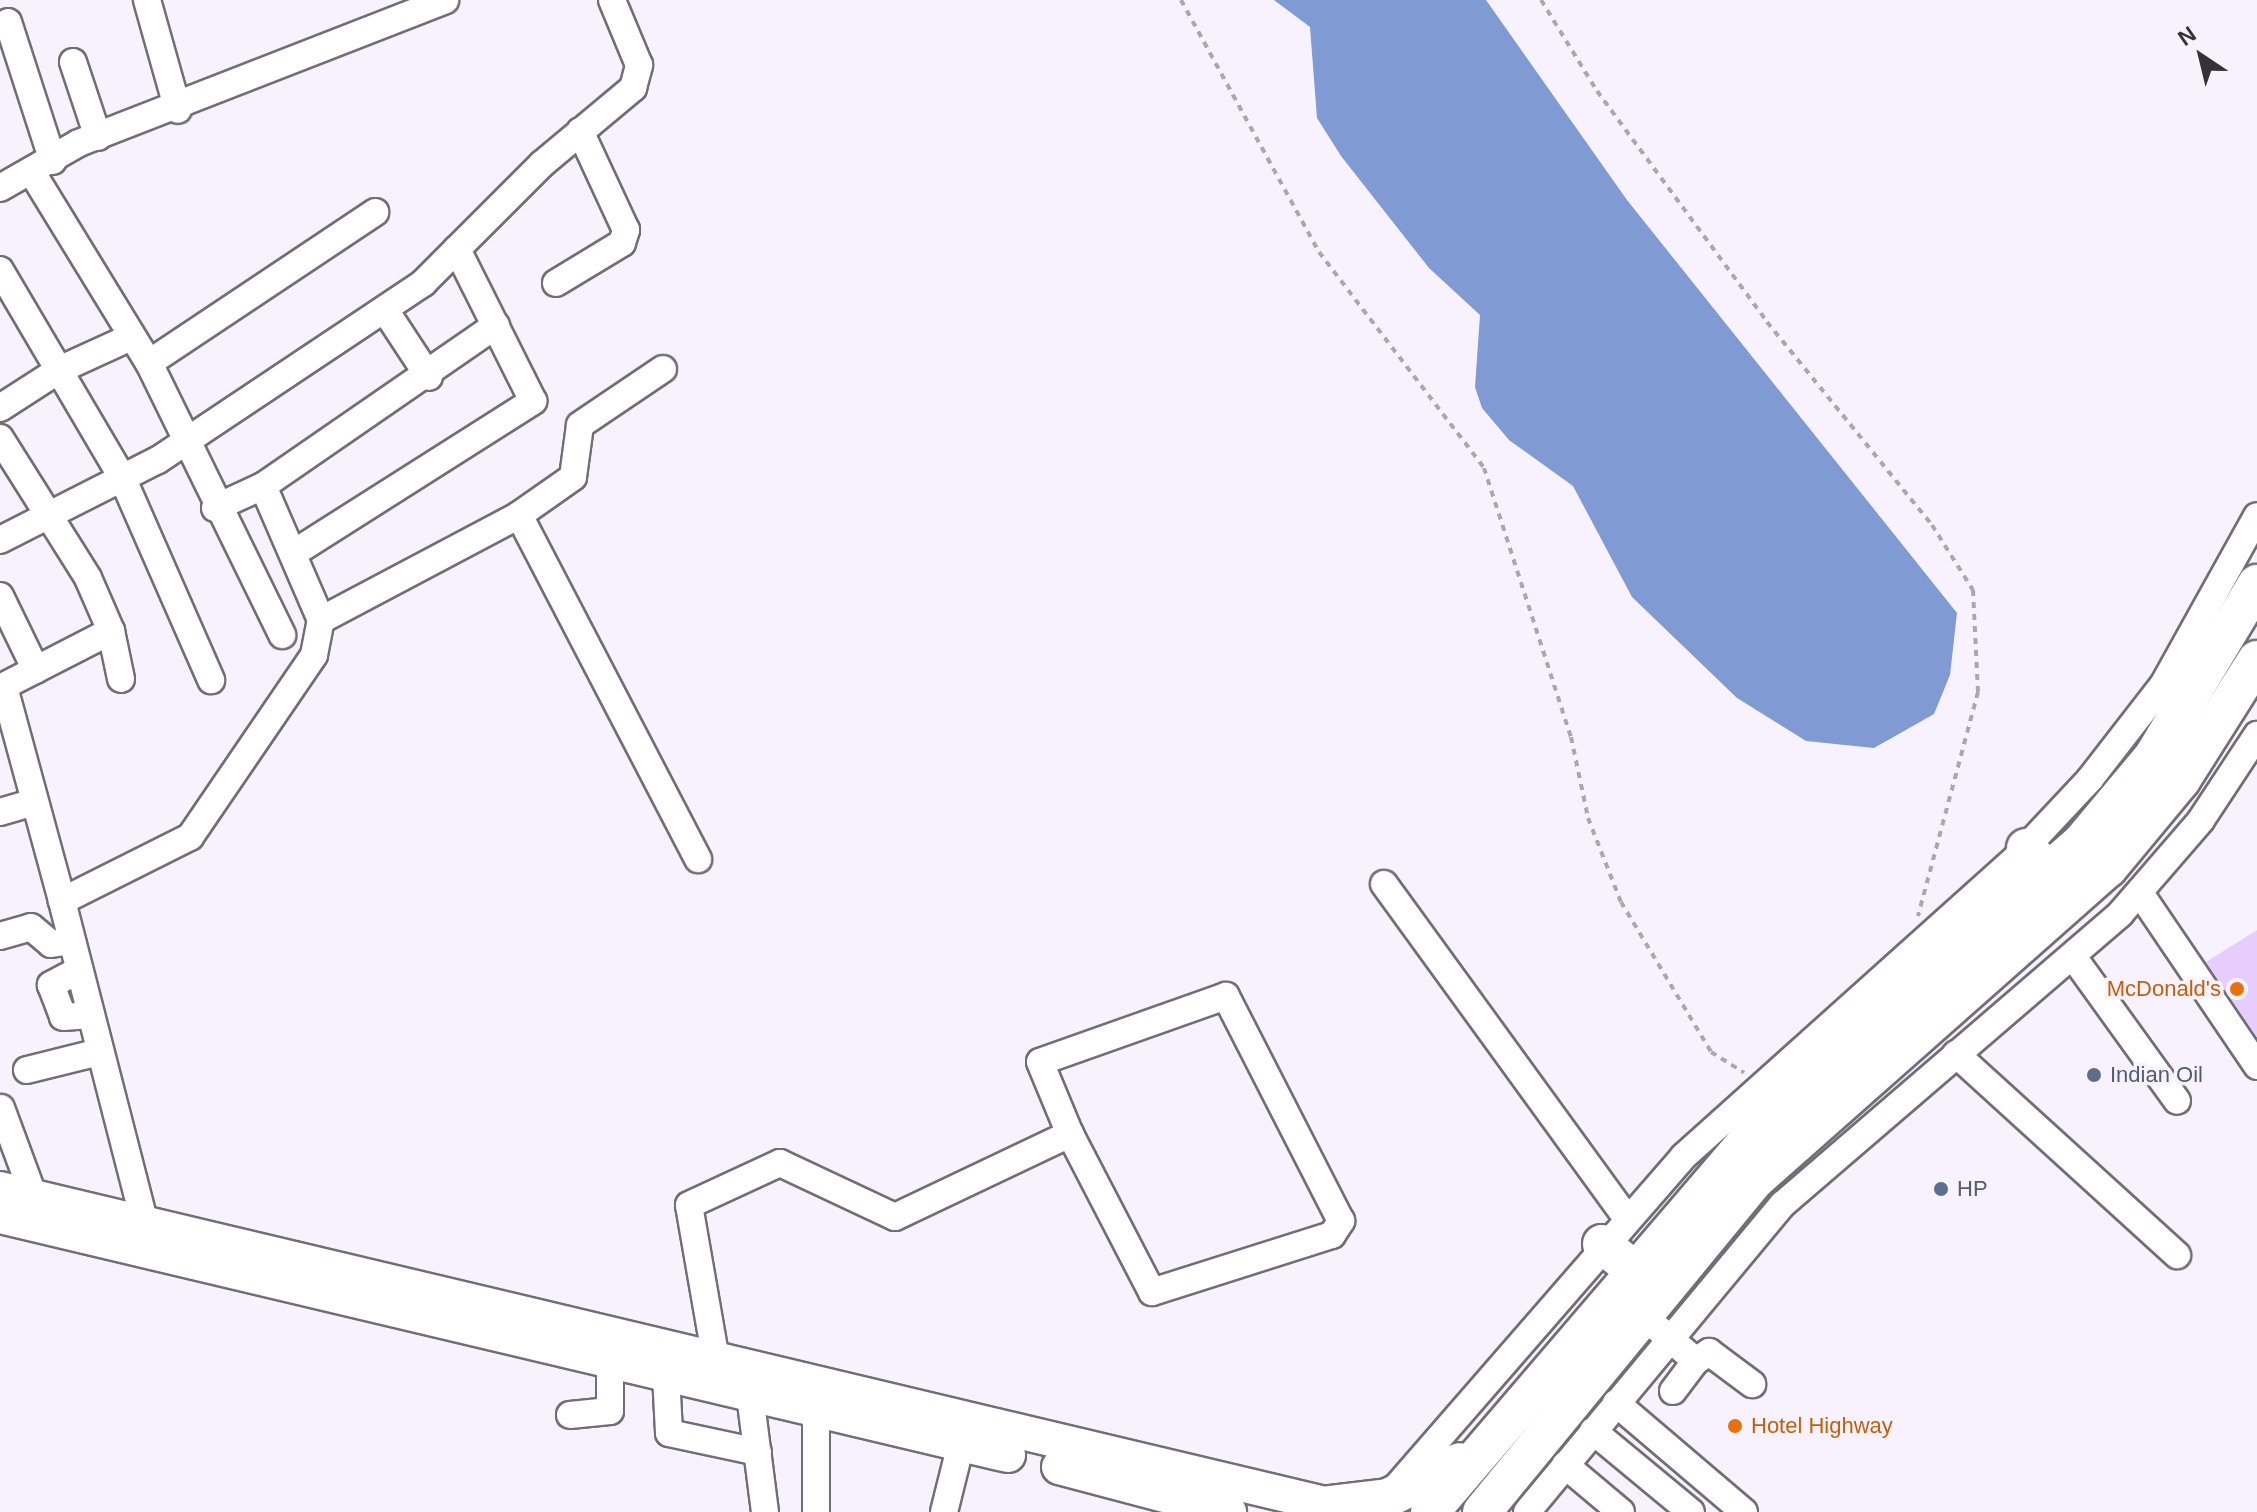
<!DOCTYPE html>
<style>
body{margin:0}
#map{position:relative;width:2257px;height:1512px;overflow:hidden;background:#f8f2fe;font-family:Arial,sans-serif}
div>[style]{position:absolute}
.water>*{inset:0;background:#809bd4}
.building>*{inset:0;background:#e6cdfe}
.path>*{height:4px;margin-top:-2px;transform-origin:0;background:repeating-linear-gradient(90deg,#aba7b0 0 6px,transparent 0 12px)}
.roads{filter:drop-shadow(2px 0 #726d77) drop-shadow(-2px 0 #726d77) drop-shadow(0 2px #726d77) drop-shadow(0 -2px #726d77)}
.minor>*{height:26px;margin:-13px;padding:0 13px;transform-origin:13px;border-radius:13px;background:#fff}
.major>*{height:34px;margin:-17px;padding:0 17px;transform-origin:17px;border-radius:17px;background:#fff}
.highway>*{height:38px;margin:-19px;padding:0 19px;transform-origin:19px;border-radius:19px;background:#fff}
.dots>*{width:22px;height:22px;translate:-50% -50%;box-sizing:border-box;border:4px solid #f8f2fe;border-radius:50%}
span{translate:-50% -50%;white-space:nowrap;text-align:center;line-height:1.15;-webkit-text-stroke:7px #f8f2fe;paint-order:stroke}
.food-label{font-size:22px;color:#c56008}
.right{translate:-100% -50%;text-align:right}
.left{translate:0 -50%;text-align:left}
.service-label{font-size:22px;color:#4e5e75}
.north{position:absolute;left:2161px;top:16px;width:80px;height:80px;-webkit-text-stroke:6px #f8f2fe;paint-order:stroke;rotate:325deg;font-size:22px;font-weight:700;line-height:32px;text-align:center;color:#343236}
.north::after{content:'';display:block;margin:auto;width:28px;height:36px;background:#343236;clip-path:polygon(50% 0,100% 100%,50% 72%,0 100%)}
</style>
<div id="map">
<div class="water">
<div style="clip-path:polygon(1274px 0,1486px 0,1627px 200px,1957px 613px,1950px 675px,1934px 714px,1874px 748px,1806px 741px,1737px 698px,1632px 597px,1573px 486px,1509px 440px,1482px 408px,1475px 387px,1480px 315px,1429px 268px,1341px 156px,1317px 118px,1310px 27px)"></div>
</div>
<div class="building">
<div style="clip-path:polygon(2257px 930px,2257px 1037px,2206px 962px)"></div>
</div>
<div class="path">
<div style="left:1181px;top:0;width:287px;rotate:61.3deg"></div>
<div style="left:1319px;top:252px;width:272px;rotate:52.6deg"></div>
<div style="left:1484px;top:468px;width:283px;rotate:72.1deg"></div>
<div style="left:1571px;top:737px;width:83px;rotate:78.1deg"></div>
<div style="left:1588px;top:818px;width:90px;rotate:68.6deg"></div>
<div style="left:1621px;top:902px;width:175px;rotate:59deg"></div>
<div style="left:1711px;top:1052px;width:39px;rotate:32deg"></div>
<div style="left:1541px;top:0;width:107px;rotate:58.4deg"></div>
<div style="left:1597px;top:91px;width:287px;rotate:53.6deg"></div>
<div style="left:1767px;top:322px;width:262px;rotate:50.9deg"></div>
<div style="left:1932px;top:525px;width:77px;rotate:57.8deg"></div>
<div style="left:1973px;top:590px;width:102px;rotate:87.2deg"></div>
<div style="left:1978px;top:692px;width:232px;rotate:105deg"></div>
</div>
<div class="roads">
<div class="minor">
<div style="left:147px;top:0;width:114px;rotate:74.3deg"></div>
<div style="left:8px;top:22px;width:146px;rotate:72.1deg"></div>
<div style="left:73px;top:62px;width:79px;rotate:71.6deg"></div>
<div style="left:33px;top:174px;width:222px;rotate:58.5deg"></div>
<div style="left:149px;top:363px;width:303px;rotate:63.9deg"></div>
<div style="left:0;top:188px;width:91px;rotate:-29.7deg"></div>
<div style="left:79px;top:143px;width:393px;rotate:-21.3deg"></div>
<div style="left:0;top:270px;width:240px;rotate:59.5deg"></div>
<div style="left:122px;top:477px;width:222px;rotate:66.3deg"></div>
<div style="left:556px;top:283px;width:77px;rotate:-31.2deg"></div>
<div style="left:622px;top:243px;width:14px;rotate:-73deg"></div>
<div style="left:626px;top:230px;width:109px;rotate:-114.9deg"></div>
<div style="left:385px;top:310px;width:80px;rotate:56.7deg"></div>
<div style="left:149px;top:363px;width:272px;rotate:-33.7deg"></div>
<div style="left:0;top:408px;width:70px;rotate:-32.8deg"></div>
<div style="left:59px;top:370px;width:79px;rotate:-24.6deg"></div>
<div style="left:0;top:438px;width:165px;rotate:57.8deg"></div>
<div style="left:88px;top:578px;width:58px;rotate:66.5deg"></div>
<div style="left:111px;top:631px;width:49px;rotate:78.2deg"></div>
<div style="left:215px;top:508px;width:53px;rotate:-24.6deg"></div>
<div style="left:519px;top:515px;width:66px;rotate:-35.1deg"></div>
<div style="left:573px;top:477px;width:52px;rotate:-82.3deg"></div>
<div style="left:580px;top:425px;width:100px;rotate:-34deg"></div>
<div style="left:0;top:540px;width:177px;rotate:-26.9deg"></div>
<div style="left:158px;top:460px;width:319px;rotate:-33.7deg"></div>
<div style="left:423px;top:283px;width:168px;rotate:-45deg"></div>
<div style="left:542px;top:164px;width:119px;rotate:-39.9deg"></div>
<div style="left:633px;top:88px;width:24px;rotate:-75deg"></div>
<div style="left:639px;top:65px;width:70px;rotate:-112.6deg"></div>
<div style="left:297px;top:551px;width:280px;rotate:-32.4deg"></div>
<div style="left:533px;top:401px;width:170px;rotate:-116.6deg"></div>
<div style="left:0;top:596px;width:82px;rotate:64.1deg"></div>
<div style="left:321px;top:620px;width:224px;rotate:-27.9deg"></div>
<div style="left:519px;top:515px;width:388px;rotate:62.5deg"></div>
<div style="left:4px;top:687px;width:222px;rotate:74.8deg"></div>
<div style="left:0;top:688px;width:125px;rotate:-27.2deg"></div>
<div style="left:0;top:812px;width:36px;rotate:-16deg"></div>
<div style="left:1384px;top:884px;width:412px;rotate:54deg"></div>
<div style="left:2140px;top:893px;width:209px;rotate:55.9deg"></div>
<div style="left:0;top:936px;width:32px;rotate:-16deg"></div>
<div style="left:31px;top:927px;width:26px;rotate:40deg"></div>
<div style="left:51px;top:944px;width:21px;rotate:-8deg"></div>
<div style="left:2074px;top:958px;width:176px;rotate:54.2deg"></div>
<div style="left:79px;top:970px;width:32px;rotate:152deg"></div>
<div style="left:51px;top:985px;width:34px;rotate:69deg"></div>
<div style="left:63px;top:1017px;width:28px;rotate:-4deg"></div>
<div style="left:1956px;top:1054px;width:299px;rotate:42.3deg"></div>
<div style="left:27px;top:1070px;width:75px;rotate:-13.9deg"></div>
<div style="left:1px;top:1108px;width:95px;rotate:69.7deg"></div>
<div style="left:148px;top:1236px;width:346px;rotate:-104.4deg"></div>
<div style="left:62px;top:901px;width:143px;rotate:-26.6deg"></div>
<div style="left:190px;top:837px;width:220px;rotate:-55.7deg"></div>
<div style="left:314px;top:655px;width:36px;rotate:-79deg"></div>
<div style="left:321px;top:620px;width:146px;rotate:-113.4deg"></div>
<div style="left:263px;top:486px;width:283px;rotate:-34.6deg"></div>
<div style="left:1655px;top:1326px;width:54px;rotate:40.5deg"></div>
<div style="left:1696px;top:1361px;width:16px;rotate:-35deg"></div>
<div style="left:1709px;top:1352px;width:54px;rotate:36.7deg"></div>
<div style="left:716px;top:1360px;width:157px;rotate:-99.9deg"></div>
<div style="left:689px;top:1205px;width:100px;rotate:-24.8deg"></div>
<div style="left:780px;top:1163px;width:127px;rotate:25.2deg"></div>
<div style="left:895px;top:1217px;width:194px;rotate:-25.4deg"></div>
<div style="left:1070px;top:1134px;width:178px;rotate:62.6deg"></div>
<div style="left:1152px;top:1292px;width:189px;rotate:-17.6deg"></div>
<div style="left:1332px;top:1235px;width:17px;rotate:-57deg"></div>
<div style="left:1341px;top:1221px;width:253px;rotate:-117.1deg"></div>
<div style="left:1226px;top:996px;width:197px;rotate:160.5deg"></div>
<div style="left:1040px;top:1062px;width:78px;rotate:67.4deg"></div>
<div style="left:666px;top:1375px;width:58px;rotate:87deg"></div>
<div style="left:669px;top:1433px;width:91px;rotate:12.1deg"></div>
<div style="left:1673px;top:1391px;width:38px;rotate:-53deg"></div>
<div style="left:750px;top:1395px;width:118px;rotate:82.7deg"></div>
<div style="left:1616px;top:1403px;width:168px;rotate:40.4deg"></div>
<div style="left:570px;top:1415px;width:40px;rotate:-5.7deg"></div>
<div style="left:610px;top:1411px;width:49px;rotate:-90deg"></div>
<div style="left:1593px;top:1431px;width:127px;rotate:39.6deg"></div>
<div style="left:1565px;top:1465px;width:73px;rotate:40deg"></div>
<div style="left:1392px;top:1492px;width:444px;rotate:-49deg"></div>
<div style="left:1683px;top:1157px;width:452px;rotate:-41.9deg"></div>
<div style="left:2019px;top:855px;width:104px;rotate:-46.9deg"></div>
<div style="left:2090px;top:779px;width:119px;rotate:-52.2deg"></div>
<div style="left:2163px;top:685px;width:193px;rotate:-60.9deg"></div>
<div style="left:816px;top:1512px;width:102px;rotate:-90deg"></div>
<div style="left:944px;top:1512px;width:87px;rotate:-76deg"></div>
<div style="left:1527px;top:1512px;width:400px;rotate:-50.3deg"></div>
<div style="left:1783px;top:1204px;width:445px;rotate:-40.7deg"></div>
<div style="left:2120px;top:914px;width:124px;rotate:-49.2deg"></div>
<div style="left:2201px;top:820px;width:102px;rotate:-56.6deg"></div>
</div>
<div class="major">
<div style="left:0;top:1189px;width:1392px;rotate:13.38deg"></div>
<div style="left:0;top:1216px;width:1036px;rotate:13.34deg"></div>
<div style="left:1059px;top:1467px;width:176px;rotate:14.8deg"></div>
</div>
<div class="highway">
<div style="left:2026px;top:848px;width:33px;rotate:45deg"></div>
<div style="left:1602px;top:1244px;width:38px;rotate:39deg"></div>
<div style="left:1329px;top:1505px;width:59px;rotate:-6.8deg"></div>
<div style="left:1388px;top:1498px;width:80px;rotate:-26.6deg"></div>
<div style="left:1430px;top:1512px;width:511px;rotate:-49.45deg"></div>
<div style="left:1762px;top:1124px;width:425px;rotate:-41.4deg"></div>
<div style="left:2081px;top:843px;width:112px;rotate:-50.1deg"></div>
<div style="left:2153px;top:757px;width:202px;rotate:-59deg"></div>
<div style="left:1482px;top:1512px;width:431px;rotate:-50.6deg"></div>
<div style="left:1756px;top:1179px;width:470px;rotate:-41.5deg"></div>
<div style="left:2108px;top:868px;width:114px;rotate:-50.3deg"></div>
<div style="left:2181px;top:780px;width:142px;rotate:-57.7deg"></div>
</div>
</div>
<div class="dots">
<div style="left:2237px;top:989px;background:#e8710a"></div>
<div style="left:2094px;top:1075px;background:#5c6f8a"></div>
<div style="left:1941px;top:1189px;background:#5c6f8a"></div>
<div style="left:1735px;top:1426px;background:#e8710a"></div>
</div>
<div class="food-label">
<span class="right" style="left:2221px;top:989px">McDonald's</span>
<span class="left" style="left:1751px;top:1426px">Hotel Highway</span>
</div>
<div class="service-label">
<span class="left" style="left:2110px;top:1075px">Indian Oil</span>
<span class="left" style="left:1957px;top:1189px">HP</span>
</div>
<div class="north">N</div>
</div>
